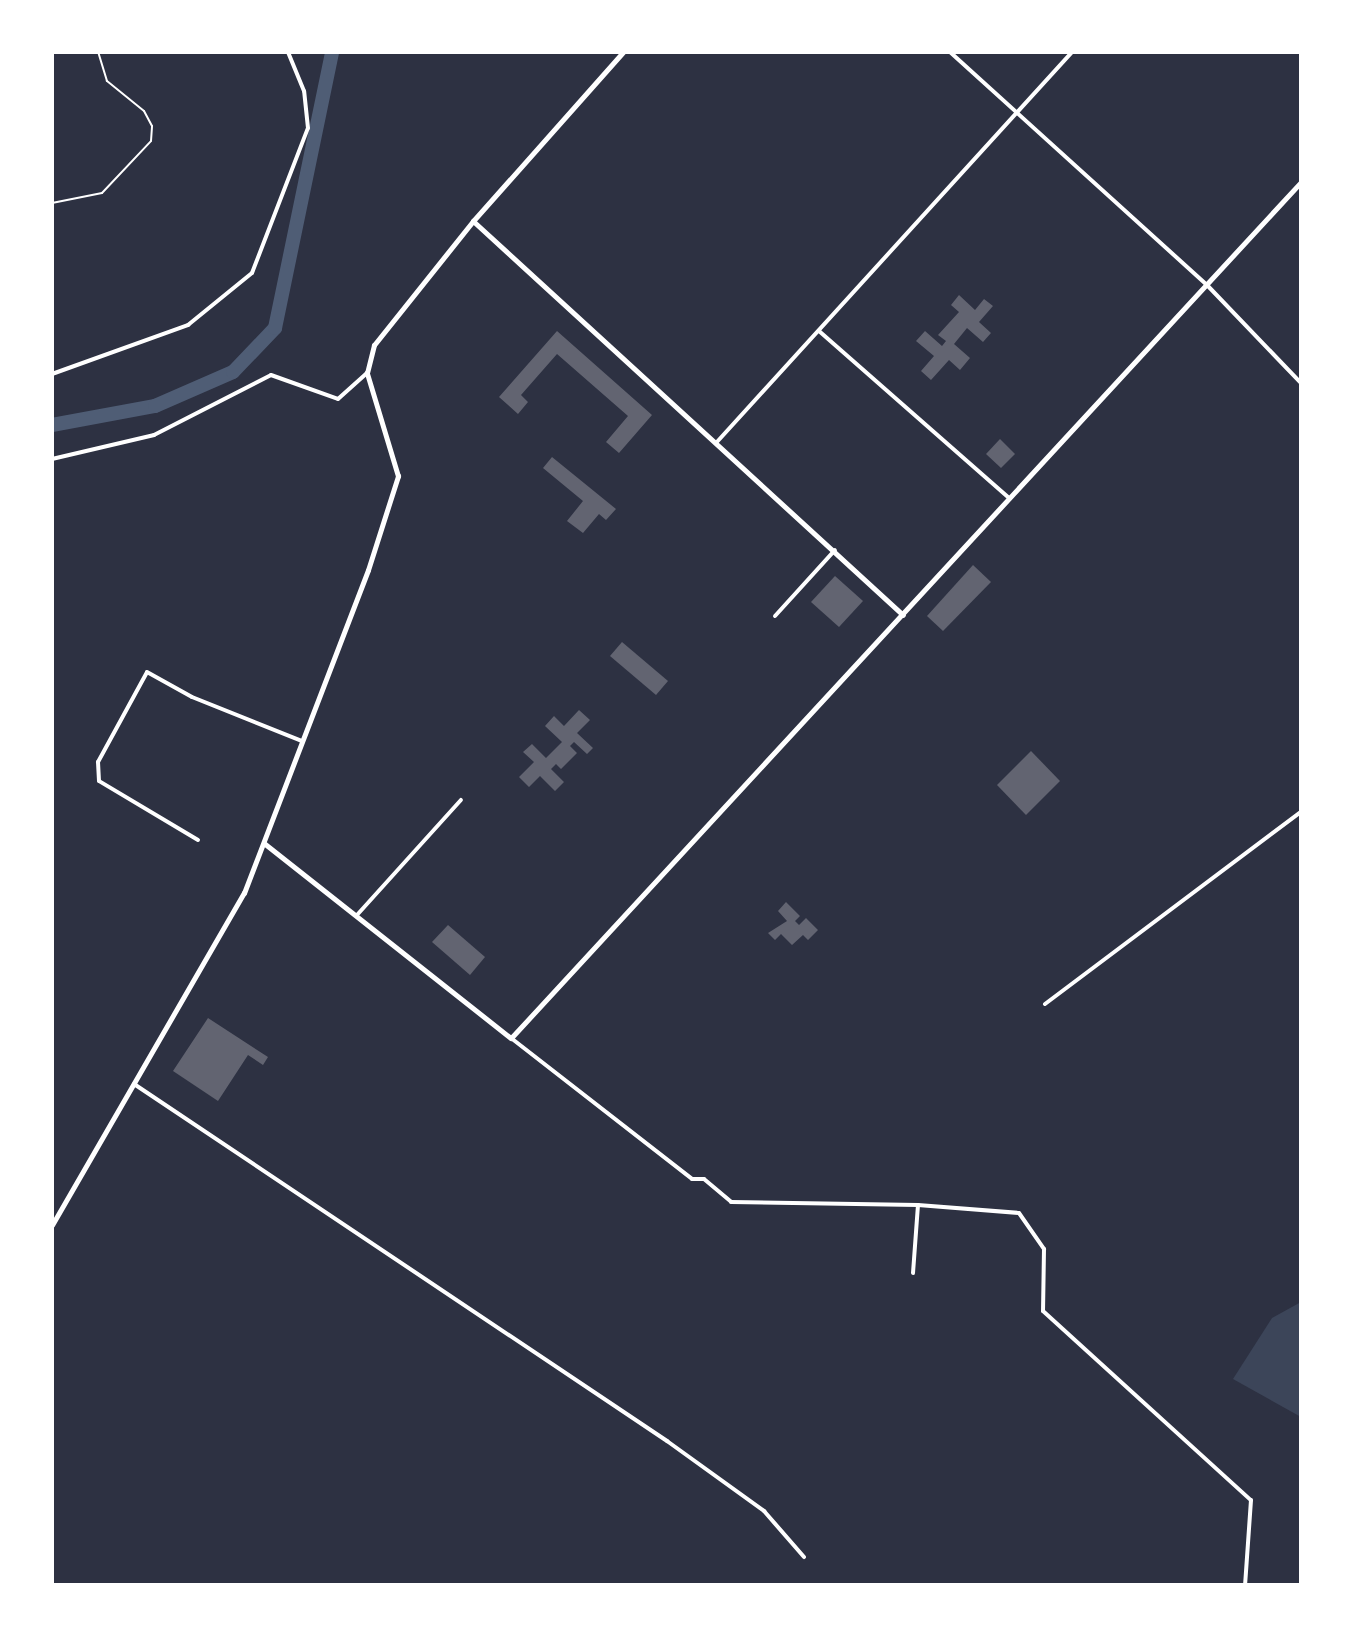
<!DOCTYPE html>
<style>
body{margin:0}
#map{position:relative;width:1353px;height:1637px;overflow:hidden;background:#2d3142;font-family:Barlow,sans-serif}
div>[style]{position:absolute}
.green>*{inset:0;background:#3c4559}
.river>*{height:14px;margin:-7px;padding:0 7px;transform-origin:7px;border-radius:7px;background:#4f5d75}
.building>*{inset:0;background:#626471}
.service>*{height:2px;margin:-1px;padding:0 1px;transform-origin:1px;border-radius:1px;background:#fff}
.minor>*{height:4px;margin:-2px;padding:0 2px;transform-origin:2px;border-radius:2px;background:#fff}
.tertiary>*{height:5px;margin:-2.5px;padding:0 2.5px;transform-origin:2.5px;border-radius:2.5px;background:#fff}
.secondary>*{height:5px;margin:-2.5px;padding:0 2.5px;transform-origin:2.5px;border-radius:2.5px;background:#fff}
span{translate:-50% -50%;white-space:nowrap;text-align:center;line-height:1.15;-webkit-text-stroke:8px #fff;paint-order:stroke}
.frame{position:absolute;inset:0;border:54px solid #fff;pointer-events:none}
</style>
<div id="map">
<div class="green">
<div style="clip-path:polygon(1301px 1302px,1301px 1417px,1233px 1379px,1272px 1318px)"></div>
</div>
<div class="river">
<div style="left:52px;top:425px;width:105px;rotate:-10.5deg"></div>
<div style="left:155px;top:406px;width:85px;rotate:-23.6deg"></div>
<div style="left:233px;top:372px;width:61px;rotate:-46.3deg"></div>
<div style="left:275px;top:328px;width:282px;rotate:-78.3deg"></div>
</div>
<div class="building">
<div style="clip-path:polygon(959px 295px,975px 310px,984px 299px,993px 306px,979px 322px,991px 333px,983px 342px,967px 328px,954px 344px,970px 358px,960px 370px,949px 360px,931px 380px,921px 371px,934px 356px,916px 341px,925px 331px,942px 346px,946px 341px,938px 335px,959px 312px,951px 305px)"></div>
<div style="clip-path:polygon(557px 331px,652px 415px,619px 453px,606px 442px,628px 416px,557px 354px,521px 395px,528px 402px,518px 414px,499px 397px)"></div>
<div style="clip-path:polygon(1000px 439px,1015px 454px,1001px 468px,986px 454px)"></div>
<div style="clip-path:polygon(552px 457px,616px 509px,606px 520px,599px 514px,583px 533px,567px 521px,583px 501px,543px 468px)"></div>
<div style="clip-path:polygon(973px 565px,991px 582px,943px 631px,927px 616px)"></div>
<div style="clip-path:polygon(835px 576px,863px 601px,839px 627px,811px 602px)"></div>
<div style="clip-path:polygon(622px 642px,668px 681px,656px 695px,610px 656px)"></div>
<div style="clip-path:polygon(579px 710px,590px 720px,577px 733px,593px 748px,587px 754px,574px 742px,570px 746px,577px 753px,561px 769px,556px 764px,551px 769px,564px 782px,555px 791px,540px 776px,529px 787px,519px 777px,534px 762px,523px 752px,532px 744px,546px 758px,562px 742px,545px 726px,554px 716px,564px 726px)"></div>
<div style="clip-path:polygon(1031px 751px,1060px 781px,1026px 815px,997px 785px)"></div>
<div style="clip-path:polygon(786px 902px,800px 916px,795px 921px,799px 925px,806px 918px,818px 930px,808px 940px,803px 935px,792px 945px,781px 934px,775px 940px,768px 933px,787px 921px,778px 911px)"></div>
<div style="clip-path:polygon(448px 925px,485px 957px,470px 975px,432px 942px)"></div>
<div style="clip-path:polygon(208px 1018px,268px 1057px,263px 1065px,248px 1055px,218px 1101px,173px 1071px)"></div>
</div>
<div class="service">
<div style="left:52px;top:203px;width:51px;rotate:-11.3deg"></div>
<div style="left:102px;top:193px;width:71px;rotate:-46.7deg"></div>
<div style="left:151px;top:141px;width:15px;rotate:-86deg"></div>
<div style="left:152px;top:126px;width:17px;rotate:-118deg"></div>
<div style="left:144px;top:111px;width:48px;rotate:-141deg"></div>
<div style="left:107px;top:81px;width:30px;rotate:-107deg"></div>
</div>
<div class="minor">
<div style="left:950px;top:52px;width:345px;rotate:42.2deg"></div>
<div style="left:1206px;top:284px;width:137px;rotate:46.2deg"></div>
<div style="left:819px;top:331px;width:253px;rotate:41.3deg"></div>
<div style="left:52px;top:374px;width:145px;rotate:-19.8deg"></div>
<div style="left:188px;top:325px;width:82px;rotate:-39.1deg"></div>
<div style="left:252px;top:273px;width:155px;rotate:-68.9deg"></div>
<div style="left:308px;top:128px;width:37px;rotate:-96deg"></div>
<div style="left:304px;top:91px;width:42px;rotate:-112.3deg"></div>
<div style="left:716px;top:443px;width:529px;rotate:-47.68deg"></div>
<div style="left:52px;top:459px;width:105px;rotate:-13.2deg"></div>
<div style="left:154px;top:435px;width:131px;rotate:-27.1deg"></div>
<div style="left:271px;top:375px;width:71px;rotate:19.7deg"></div>
<div style="left:338px;top:399px;width:39px;rotate:-42deg"></div>
<div style="left:775px;top:616px;width:89px;rotate:-47.7deg"></div>
<div style="left:198px;top:840px;width:115px;rotate:-149.2deg"></div>
<div style="left:99px;top:781px;width:19px;rotate:-93deg"></div>
<div style="left:98px;top:762px;width:102px;rotate:-61.4deg"></div>
<div style="left:147px;top:672px;width:51px;rotate:29.1deg"></div>
<div style="left:192px;top:697px;width:118px;rotate:21.8deg"></div>
<div style="left:357px;top:915px;width:155px;rotate:-47.9deg"></div>
<div style="left:1045px;top:1004px;width:320px;rotate:-36.9deg"></div>
<div style="left:511px;top:1038px;width:229px;rotate:37.9deg"></div>
<div style="left:692px;top:1179px;width:12px"></div>
<div style="left:704px;top:1179px;width:35px;rotate:40deg"></div>
<div style="left:731px;top:1202px;width:187px;rotate:0.9deg"></div>
<div style="left:918px;top:1205px;width:101px;rotate:4.5deg"></div>
<div style="left:1019px;top:1213px;width:44px;rotate:55.2deg"></div>
<div style="left:1044px;top:1249px;width:62px;rotate:90.9deg"></div>
<div style="left:1043px;top:1311px;width:281px;rotate:42.3deg"></div>
<div style="left:1251px;top:1500px;width:85px;rotate:94deg"></div>
<div style="left:134px;top:1084px;width:642px;rotate:33.81deg"></div>
<div style="left:667px;top:1441px;width:120px;rotate:35.8deg"></div>
<div style="left:764px;top:1511px;width:61px;rotate:49deg"></div>
<div style="left:913px;top:1273px;width:68px;rotate:-85.8deg"></div>
</div>
<div class="tertiary">
<div style="left:473px;top:221px;width:583px;rotate:42.5deg"></div>
</div>
<div class="secondary">
<div style="left:265px;top:844px;width:313px;rotate:38.3deg"></div>
<div style="left:511px;top:1038px;width:1165px;rotate:-47.3deg"></div>
<div style="left:52px;top:1225px;width:384px;rotate:-60deg"></div>
<div style="left:244px;top:893px;width:346px;rotate:-69deg"></div>
<div style="left:368px;top:570px;width:99px;rotate:-72.3deg"></div>
<div style="left:398px;top:476px;width:108px;rotate:-106.8deg"></div>
<div style="left:367px;top:373px;width:29px;rotate:-76deg"></div>
<div style="left:374px;top:345px;width:159px;rotate:-51.4deg"></div>
<div style="left:473px;top:221px;width:226px;rotate:-48.4deg"></div>
</div>
<div class="frame"></div>
</div>
